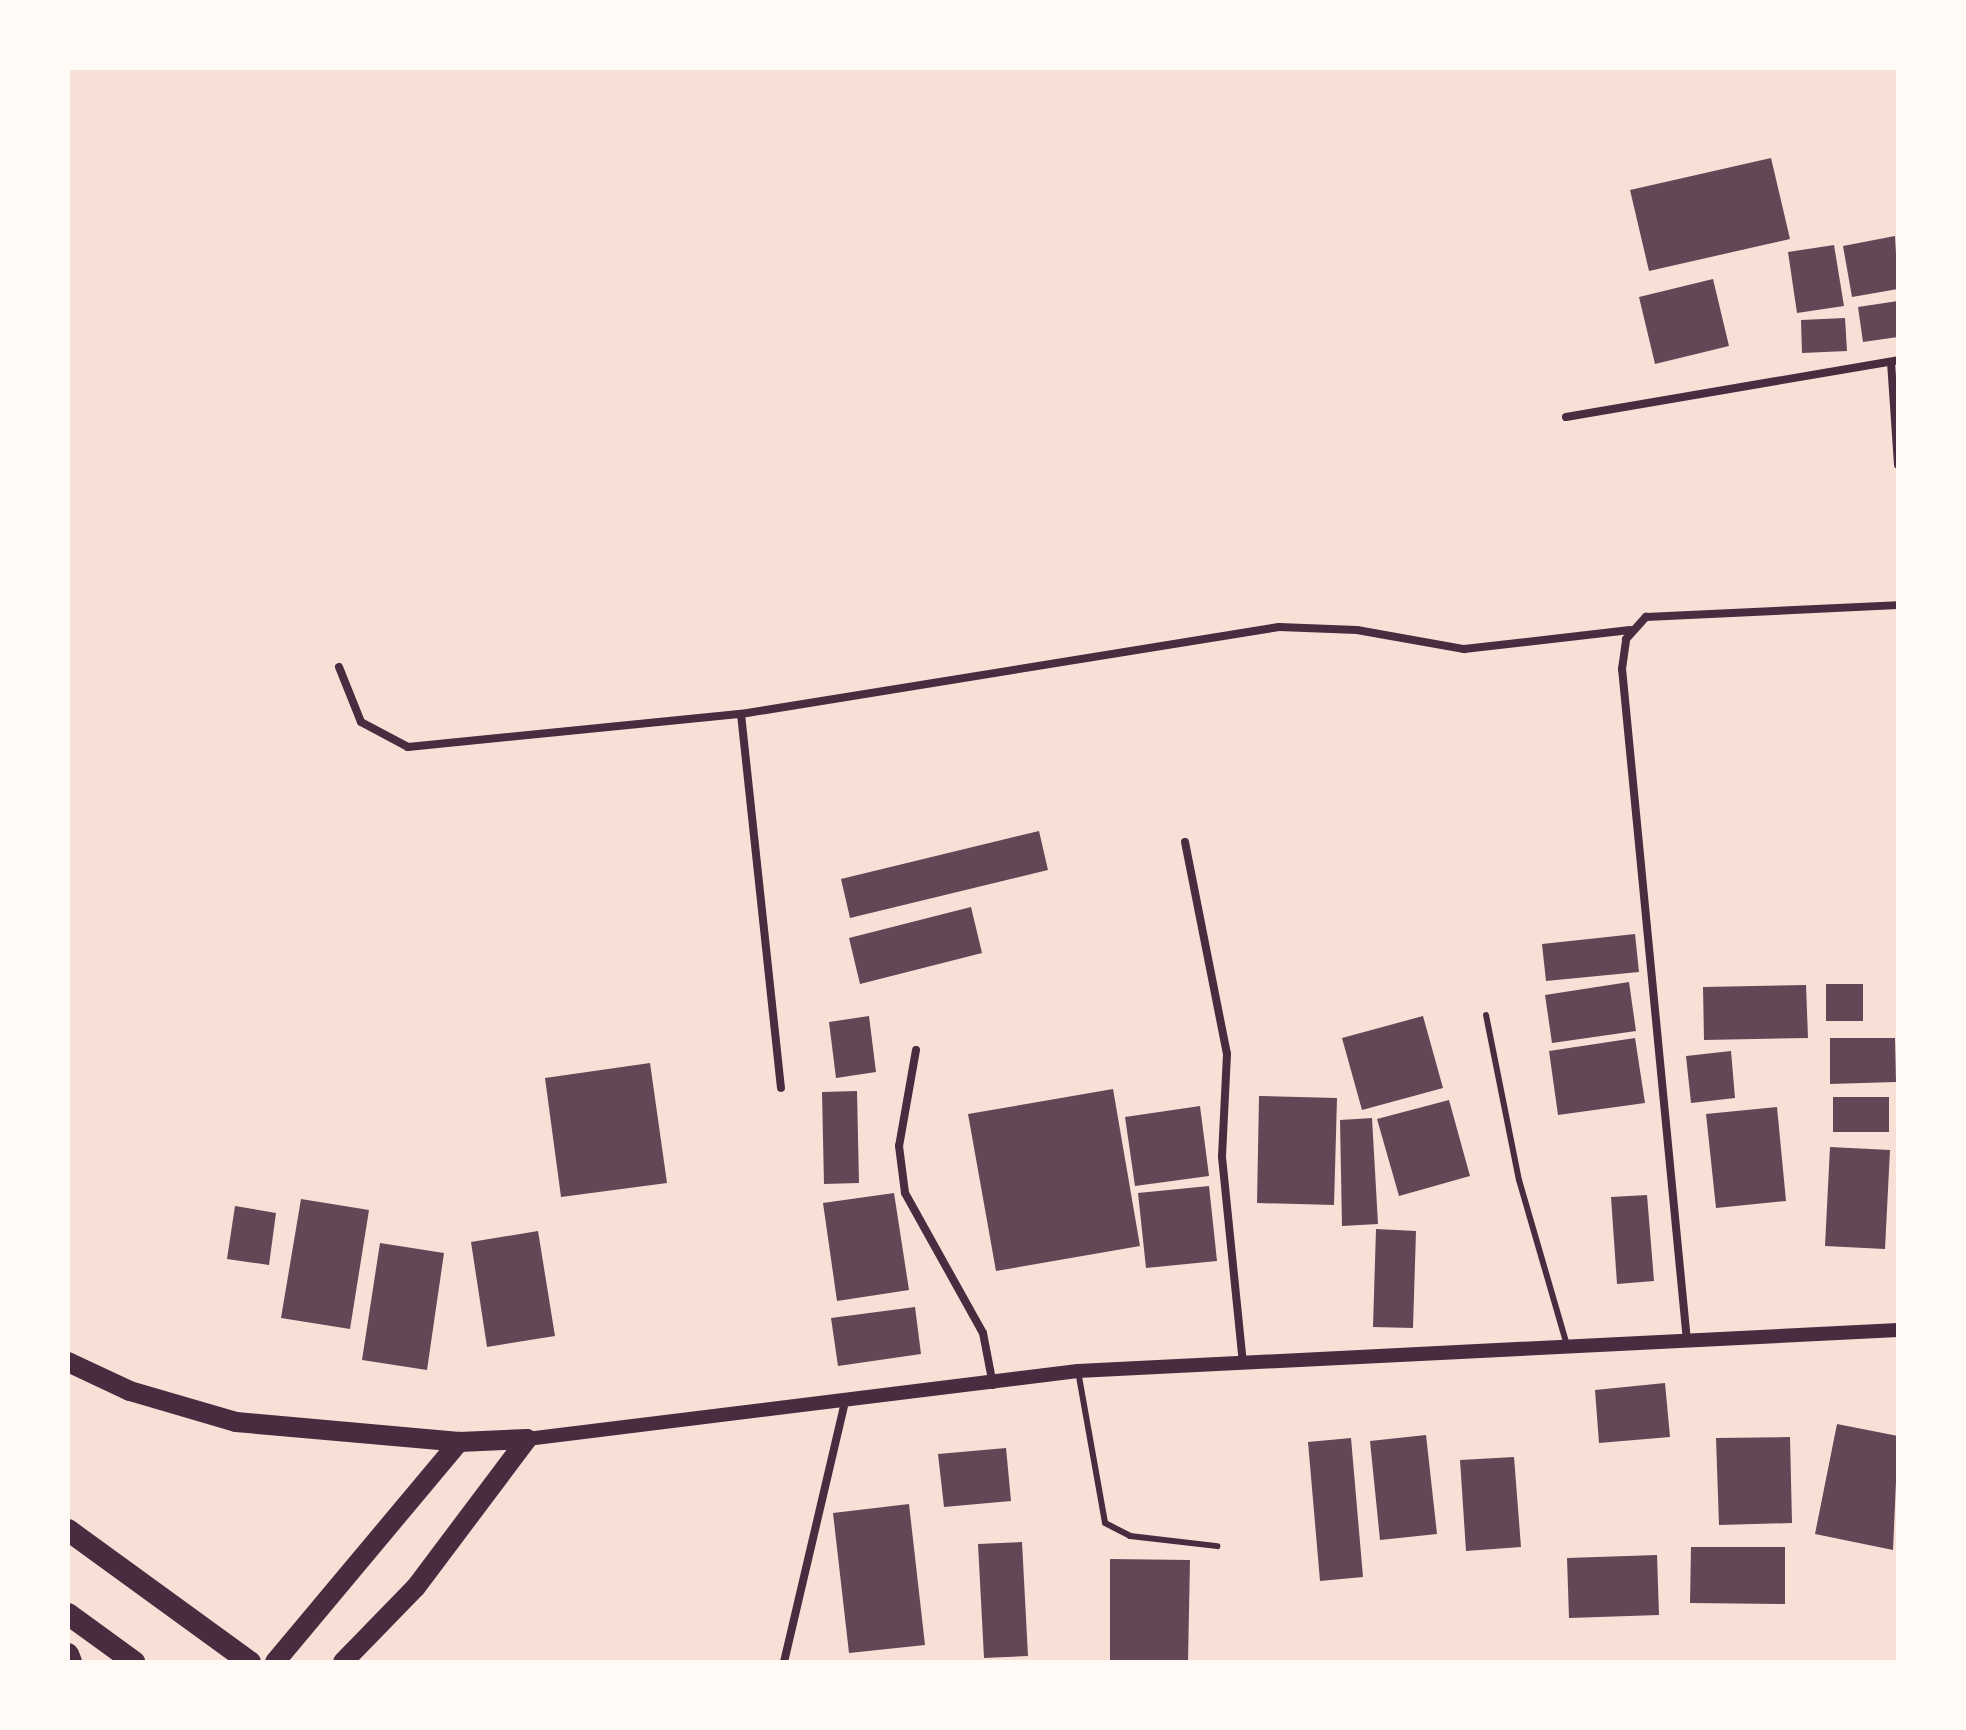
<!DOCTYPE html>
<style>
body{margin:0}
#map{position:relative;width:1966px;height:1730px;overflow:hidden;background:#f7e1d7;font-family:"Roboto Condensed",sans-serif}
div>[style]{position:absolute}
.building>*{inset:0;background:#644757}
.service>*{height:6px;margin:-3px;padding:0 3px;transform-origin:3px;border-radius:3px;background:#4a2c40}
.minor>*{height:8px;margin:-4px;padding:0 4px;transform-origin:4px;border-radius:4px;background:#4a2c40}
.tertiary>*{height:14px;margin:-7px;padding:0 7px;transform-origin:7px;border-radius:7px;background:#4a2c40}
.primary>*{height:20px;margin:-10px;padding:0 10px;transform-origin:10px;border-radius:10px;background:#4a2c40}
.trunk>*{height:22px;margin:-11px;padding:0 11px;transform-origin:11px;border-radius:11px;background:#4a2c40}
span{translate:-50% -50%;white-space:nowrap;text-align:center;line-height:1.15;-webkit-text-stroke:8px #fffaf5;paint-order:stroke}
.frame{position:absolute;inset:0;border:70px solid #fffaf5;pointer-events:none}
</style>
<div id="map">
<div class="building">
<div style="clip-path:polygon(1771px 158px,1790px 239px,1649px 271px,1630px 190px)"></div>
<div style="clip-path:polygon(1895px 236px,1898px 289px,1852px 297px,1843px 246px)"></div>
<div style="clip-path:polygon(1834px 245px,1844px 306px,1797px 313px,1788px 252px)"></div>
<div style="clip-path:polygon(1713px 279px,1729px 346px,1655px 364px,1639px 297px)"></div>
<div style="clip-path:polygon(1898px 301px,1898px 337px,1863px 342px,1858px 307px)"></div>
<div style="clip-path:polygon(1845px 318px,1847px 351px,1802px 353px,1801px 320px)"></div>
<div style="clip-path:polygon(1039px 831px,1048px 870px,850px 918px,841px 879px)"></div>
<div style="clip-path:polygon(971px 907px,982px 953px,860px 984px,849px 938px)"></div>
<div style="clip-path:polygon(1635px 934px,1639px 972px,1546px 981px,1542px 944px)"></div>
<div style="clip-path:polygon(1629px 982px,1636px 1031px,1552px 1043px,1545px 995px)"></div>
<div style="clip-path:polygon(1826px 984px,1863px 984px,1863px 1021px,1826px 1021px)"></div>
<div style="clip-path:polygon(1806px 985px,1808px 1038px,1704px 1040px,1703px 987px)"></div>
<div style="clip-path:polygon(869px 1016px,876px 1072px,836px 1078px,829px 1022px)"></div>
<div style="clip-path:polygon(1423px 1016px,1443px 1088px,1362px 1110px,1342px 1038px)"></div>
<div style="clip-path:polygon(1635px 1038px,1645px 1103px,1558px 1115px,1549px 1051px)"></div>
<div style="clip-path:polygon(1830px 1038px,1895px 1038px,1896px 1082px,1830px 1084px)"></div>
<div style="clip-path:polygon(1731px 1051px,1735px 1098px,1691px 1103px,1686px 1056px)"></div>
<div style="clip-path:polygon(650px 1063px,667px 1183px,561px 1197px,545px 1078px)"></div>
<div style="clip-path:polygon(1113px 1089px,1140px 1246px,996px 1271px,968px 1114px)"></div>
<div style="clip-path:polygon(857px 1091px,859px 1183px,824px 1184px,822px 1092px)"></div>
<div style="clip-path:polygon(1259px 1096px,1337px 1098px,1334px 1205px,1257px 1203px)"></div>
<div style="clip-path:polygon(1833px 1097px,1889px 1097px,1889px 1132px,1833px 1132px)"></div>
<div style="clip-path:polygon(1449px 1100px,1470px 1176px,1399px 1196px,1377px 1119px)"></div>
<div style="clip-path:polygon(1200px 1106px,1209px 1176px,1135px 1186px,1125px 1117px)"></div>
<div style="clip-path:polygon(1777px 1107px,1786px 1201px,1716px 1208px,1706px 1114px)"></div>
<div style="clip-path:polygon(1372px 1118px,1378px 1224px,1342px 1226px,1340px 1120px)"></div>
<div style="clip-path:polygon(1830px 1147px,1890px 1150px,1885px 1249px,1825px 1246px)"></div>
<div style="clip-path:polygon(1209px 1186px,1217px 1261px,1146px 1268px,1138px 1193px)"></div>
<div style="clip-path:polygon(894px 1193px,909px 1290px,837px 1301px,823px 1203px)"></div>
<div style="clip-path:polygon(1647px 1195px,1654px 1281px,1617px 1284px,1611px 1197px)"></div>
<div style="clip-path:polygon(301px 1199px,369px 1210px,350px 1329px,281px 1318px)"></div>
<div style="clip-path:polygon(235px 1206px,276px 1213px,269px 1265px,227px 1259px)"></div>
<div style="clip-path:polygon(1376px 1229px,1416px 1231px,1413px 1328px,1373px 1327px)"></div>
<div style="clip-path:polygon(538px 1231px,555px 1336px,487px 1347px,471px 1242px)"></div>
<div style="clip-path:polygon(380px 1243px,444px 1253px,427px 1370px,362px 1360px)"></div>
<div style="clip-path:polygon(915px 1307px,921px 1354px,838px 1366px,831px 1318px)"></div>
<div style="clip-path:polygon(1665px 1383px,1670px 1437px,1599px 1443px,1595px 1390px)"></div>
<div style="clip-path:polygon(1837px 1424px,1898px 1436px,1893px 1550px,1815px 1534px)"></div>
<div style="clip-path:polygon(1426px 1435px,1437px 1534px,1380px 1540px,1370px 1441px)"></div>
<div style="clip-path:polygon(1790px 1437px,1792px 1523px,1719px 1525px,1716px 1438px)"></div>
<div style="clip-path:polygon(1351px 1438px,1363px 1577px,1320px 1581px,1308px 1442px)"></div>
<div style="clip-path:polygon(1006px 1448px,1011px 1501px,944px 1507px,938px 1454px)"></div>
<div style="clip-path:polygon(1514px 1457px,1521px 1547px,1466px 1551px,1460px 1460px)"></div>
<div style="clip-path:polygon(909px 1504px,925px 1645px,849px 1653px,833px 1513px)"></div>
<div style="clip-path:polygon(1022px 1542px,1028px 1656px,984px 1658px,978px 1544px)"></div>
<div style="clip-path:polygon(1691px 1547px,1785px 1547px,1785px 1604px,1690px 1603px)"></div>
<div style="clip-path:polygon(1657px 1555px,1659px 1615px,1569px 1618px,1567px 1558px)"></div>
<div style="clip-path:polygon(1110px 1559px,1190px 1560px,1188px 1662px,1110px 1662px)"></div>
</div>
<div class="service">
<div style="left:1486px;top:1015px;width:168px;rotate:78.7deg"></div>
<div style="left:1519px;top:1180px;width:169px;rotate:73.8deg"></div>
<div style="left:1078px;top:1371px;width:154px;rotate:79.9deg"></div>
<div style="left:1105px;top:1523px;width:28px;rotate:27deg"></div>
<div style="left:1130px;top:1536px;width:88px;rotate:6.6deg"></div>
</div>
<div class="minor">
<div style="left:1891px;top:362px;width:103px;rotate:86.1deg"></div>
<div style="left:1566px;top:417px;width:337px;rotate:-9.7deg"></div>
<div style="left:339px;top:667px;width:59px;rotate:68.2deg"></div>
<div style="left:361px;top:722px;width:53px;rotate:28deg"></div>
<div style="left:408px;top:747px;width:335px;rotate:-5.7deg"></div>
<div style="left:741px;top:714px;width:545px;rotate:-9.19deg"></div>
<div style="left:1279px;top:627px;width:78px;rotate:2.2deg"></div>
<div style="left:1357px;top:630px;width:109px;rotate:10.1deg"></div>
<div style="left:1464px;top:649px;width:167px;rotate:-6.5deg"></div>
<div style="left:741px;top:714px;width:376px;rotate:83.9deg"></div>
<div style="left:1185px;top:842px;width:216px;rotate:78.8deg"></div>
<div style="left:1227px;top:1054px;width:103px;rotate:92.8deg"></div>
<div style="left:1222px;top:1157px;width:207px;rotate:84.2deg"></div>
<div style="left:916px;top:1050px;width:97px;rotate:100deg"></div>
<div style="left:899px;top:1146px;width:47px;rotate:82.7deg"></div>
<div style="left:905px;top:1193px;width:160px;rotate:60.9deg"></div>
<div style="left:983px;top:1333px;width:53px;rotate:79.1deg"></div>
<div style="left:1687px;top:1341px;width:675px;rotate:-95.52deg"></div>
<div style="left:1622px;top:669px;width:30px;rotate:-82deg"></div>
<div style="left:1626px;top:639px;width:30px;rotate:-48deg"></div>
<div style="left:1646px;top:617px;width:252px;rotate:-2.7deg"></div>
<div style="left:784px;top:1662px;width:271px;rotate:-76.8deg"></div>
</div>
<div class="tertiary">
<div style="left:527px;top:1439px;width:555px;rotate:-7.04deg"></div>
<div style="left:1078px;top:1371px;width:821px;rotate:-2.86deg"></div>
</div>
<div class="primary">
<div style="left:68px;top:1362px;width:68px;rotate:25.1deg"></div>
<div style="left:130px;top:1391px;width:110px;rotate:16.3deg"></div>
<div style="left:236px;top:1422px;width:224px;rotate:5.1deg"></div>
<div style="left:459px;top:1442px;width:68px;rotate:-2.5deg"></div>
<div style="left:275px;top:1662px;width:287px;rotate:-50.1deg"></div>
<div style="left:343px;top:1662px;width:105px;rotate:-45.8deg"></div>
<div style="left:416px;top:1587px;width:185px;rotate:-53.1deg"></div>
</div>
<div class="trunk">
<div style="left:68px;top:1530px;width:225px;rotate:36deg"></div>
<div style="left:68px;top:1614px;width:82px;rotate:36deg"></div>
<div style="left:68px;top:1654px;width:9px;rotate:69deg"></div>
</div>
<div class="frame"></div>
</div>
